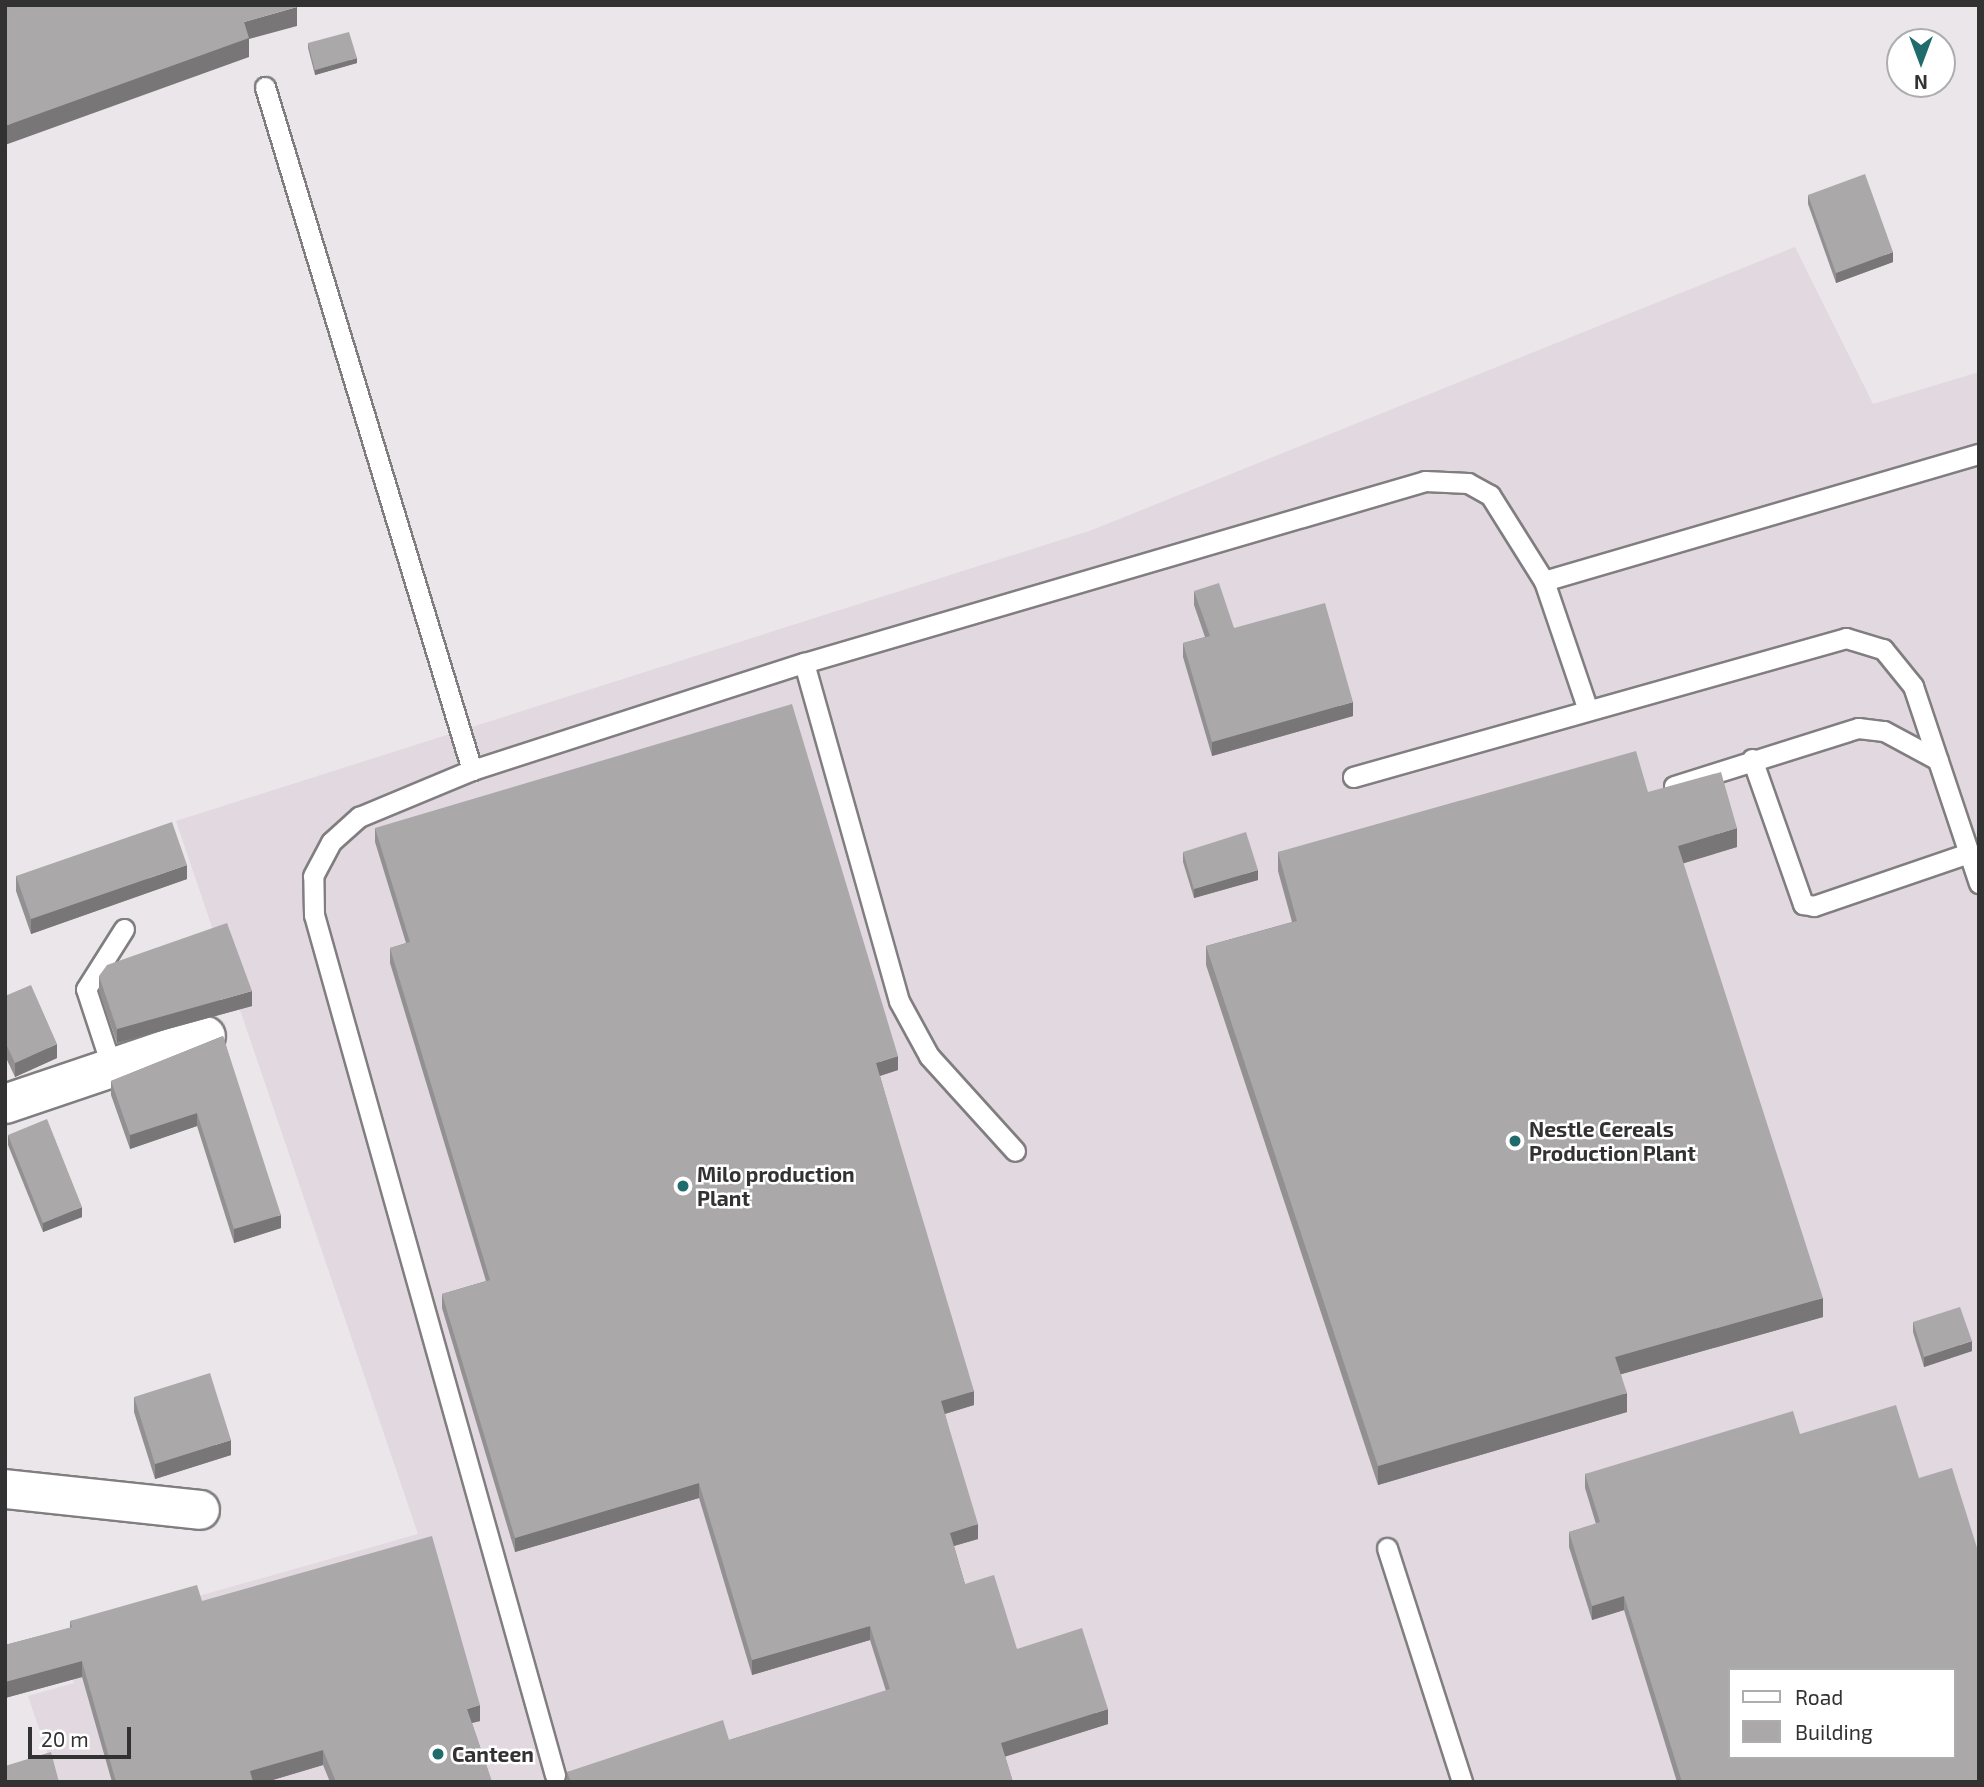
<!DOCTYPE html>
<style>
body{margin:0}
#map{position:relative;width:1984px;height:1787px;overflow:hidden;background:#eae6e9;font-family:"Exo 2",sans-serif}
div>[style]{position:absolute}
.built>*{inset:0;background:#e2d8df}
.roads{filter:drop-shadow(2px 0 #817e80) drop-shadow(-2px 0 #817e80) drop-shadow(0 2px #817e80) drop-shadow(0 -2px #817e80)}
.service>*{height:19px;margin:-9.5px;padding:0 9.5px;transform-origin:9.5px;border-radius:9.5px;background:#fff}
.minor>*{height:38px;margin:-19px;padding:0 19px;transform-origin:19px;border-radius:19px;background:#fff}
.wall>*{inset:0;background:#939092}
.shaded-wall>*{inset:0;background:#787677}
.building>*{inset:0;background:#aba8aa}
.dots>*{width:19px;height:19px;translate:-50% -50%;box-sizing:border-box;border:4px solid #fff;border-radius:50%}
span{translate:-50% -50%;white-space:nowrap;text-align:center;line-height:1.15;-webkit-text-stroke:5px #fff;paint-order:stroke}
.poi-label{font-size:21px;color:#333233;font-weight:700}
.left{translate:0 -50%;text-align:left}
.frame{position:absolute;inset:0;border:7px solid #333233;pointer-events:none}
.legend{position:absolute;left:1728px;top:1668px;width:228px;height:91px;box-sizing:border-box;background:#fff;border:2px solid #adadad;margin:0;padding:9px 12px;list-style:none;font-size:21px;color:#333233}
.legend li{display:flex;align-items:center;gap:14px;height:35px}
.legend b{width:35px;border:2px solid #adadad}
.north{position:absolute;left:1886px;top:28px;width:70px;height:70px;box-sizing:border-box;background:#fff;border:2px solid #adadad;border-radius:50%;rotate:180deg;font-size:19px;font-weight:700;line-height:28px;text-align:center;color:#333233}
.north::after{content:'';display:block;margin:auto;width:24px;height:32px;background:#206c6c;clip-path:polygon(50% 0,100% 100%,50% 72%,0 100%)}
.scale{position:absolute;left:28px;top:1727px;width:103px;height:32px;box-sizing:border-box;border:4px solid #333233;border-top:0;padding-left:9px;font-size:21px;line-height:24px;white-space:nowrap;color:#333233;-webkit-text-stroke:5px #fff;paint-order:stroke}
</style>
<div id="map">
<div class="built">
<div style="clip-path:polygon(evenodd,1795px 247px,1873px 404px,1979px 372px,1979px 1782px,57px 1782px,28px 1696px,74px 1683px,61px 1635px,418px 1534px,176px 821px,1092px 530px,1795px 247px,1730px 1670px,1954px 1670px,1954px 1757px,1730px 1757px,1730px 1670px)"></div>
</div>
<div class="roads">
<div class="service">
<div style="left:265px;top:87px;width:714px;rotate:73.14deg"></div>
<div style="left:1544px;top:581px;width:453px;rotate:-16.3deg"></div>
<div style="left:804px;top:663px;width:351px;rotate:74.3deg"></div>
<div style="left:899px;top:1001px;width:63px;rotate:61.4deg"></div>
<div style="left:929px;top:1056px;width:128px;rotate:47.8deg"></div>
<div style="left:1752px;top:759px;width:154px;rotate:70.6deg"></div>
<div style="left:1803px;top:904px;width:11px;rotate:10deg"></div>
<div style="left:1814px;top:906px;width:164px;rotate:-18.9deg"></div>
<div style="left:1353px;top:777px;width:512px;rotate:-15.75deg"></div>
<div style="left:1846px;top:638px;width:39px;rotate:17deg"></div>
<div style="left:1883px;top:649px;width:48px;rotate:51deg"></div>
<div style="left:1913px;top:686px;width:208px;rotate:71.5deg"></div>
<div style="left:1674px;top:786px;width:193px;rotate:-17.5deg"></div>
<div style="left:1858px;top:728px;width:26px;rotate:7deg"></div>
<div style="left:1884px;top:731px;width:61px;rotate:28.2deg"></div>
<div style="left:112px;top:1068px;width:83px;rotate:-108.2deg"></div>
<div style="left:86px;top:989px;width:71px;rotate:-57.7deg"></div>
<div style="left:1387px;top:1548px;width:246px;rotate:72.2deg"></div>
<div style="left:555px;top:1775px;width:893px;rotate:-105.65deg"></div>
<div style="left:314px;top:915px;width:39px;rotate:-91deg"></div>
<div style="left:313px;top:876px;width:38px;rotate:-62deg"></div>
<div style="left:331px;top:842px;width:38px;rotate:-42deg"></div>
<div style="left:359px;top:817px;width:122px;rotate:-22.6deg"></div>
<div style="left:472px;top:770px;width:349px;rotate:-17.9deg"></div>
<div style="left:804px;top:663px;width:647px;rotate:-16.33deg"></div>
<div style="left:1425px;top:481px;width:43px;rotate:2.7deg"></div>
<div style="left:1468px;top:483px;width:25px;rotate:29deg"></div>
<div style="left:1490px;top:495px;width:102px;rotate:57.9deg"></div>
<div style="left:1544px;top:581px;width:136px;rotate:71.2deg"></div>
</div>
<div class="minor">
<div style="left:5px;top:1104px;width:212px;rotate:-18.7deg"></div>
<div style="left:5px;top:1489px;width:196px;rotate:6.1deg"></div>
</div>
</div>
<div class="wall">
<div style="clip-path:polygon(308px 43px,357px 63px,315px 75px,308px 48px)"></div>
<div style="clip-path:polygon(1808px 195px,1893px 262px,1836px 283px,1808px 204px)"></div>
<div style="clip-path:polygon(1194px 591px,1234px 628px,1353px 716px,1212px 756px,1183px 657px,1183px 643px,1205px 637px,1194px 605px)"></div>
<div style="clip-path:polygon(1648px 792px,1737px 847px,1683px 863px,1823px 1317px,1621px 1374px,1627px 1412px,1378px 1485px,1206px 965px,1206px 946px,1292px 922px,1278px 871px,1278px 852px)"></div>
<div style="clip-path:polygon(375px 828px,898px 1070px,880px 1076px,974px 1405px,945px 1414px,978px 1539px,954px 1546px,965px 1584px,1017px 1649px,1108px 1724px,1005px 1756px,1013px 1782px,567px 1782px,567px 1772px,729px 1740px,886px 1691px,870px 1640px,752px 1675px,699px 1498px,515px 1552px,442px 1308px,442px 1294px,486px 1281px,390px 963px,390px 948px,406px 943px,375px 842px)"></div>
<div style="clip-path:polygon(1183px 852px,1258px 880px,1194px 898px,1183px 862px)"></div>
<div style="clip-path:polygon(16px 876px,187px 879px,31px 934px,16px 891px)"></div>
<div style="clip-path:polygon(99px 976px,252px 1006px,117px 1043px,99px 991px)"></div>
<div style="clip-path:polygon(5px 996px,57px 1058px,15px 1077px,7px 1060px,5px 1061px)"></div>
<div style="clip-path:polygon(223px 1036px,281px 1228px,234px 1243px,197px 1126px,130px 1149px,111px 1095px,111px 1081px)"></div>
<div style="clip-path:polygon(8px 1135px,82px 1217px,43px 1232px,8px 1145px)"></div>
<div style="clip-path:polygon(1913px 1322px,1972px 1351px,1924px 1367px,1913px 1332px)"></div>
<div style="clip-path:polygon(134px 1397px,231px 1455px,155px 1479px,134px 1412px)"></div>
<div style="clip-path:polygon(1800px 1434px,1979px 1782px,1677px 1782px,1624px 1610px,1592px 1620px,1569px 1547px,1569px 1532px,1596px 1524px,1585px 1488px,1585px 1474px)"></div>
<div style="clip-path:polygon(202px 1601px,480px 1721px,472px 1723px,492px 1782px,330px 1782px,323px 1765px,266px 1782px,112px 1782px,82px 1677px,5px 1698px,5px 1645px,70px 1628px,70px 1621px)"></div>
</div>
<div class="shaded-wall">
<div style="clip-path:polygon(297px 7px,297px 26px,249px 39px,249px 57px,5px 145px,5px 126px,244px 22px)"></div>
<div style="clip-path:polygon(357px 58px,357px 63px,315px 75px,315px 70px)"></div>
<div style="clip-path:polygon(1893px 252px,1893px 262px,1836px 283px,1836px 273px)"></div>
<div style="clip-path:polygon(1353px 702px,1353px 716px,1212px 756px,1212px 742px)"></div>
<div style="clip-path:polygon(1737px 828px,1737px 847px,1678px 865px,1678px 846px)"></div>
<div style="clip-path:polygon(187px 865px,187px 879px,31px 934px,31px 919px)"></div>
<div style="clip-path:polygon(1258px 870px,1258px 880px,1194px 898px,1194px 889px)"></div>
<div style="clip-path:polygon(252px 991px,252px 1006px,117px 1043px,117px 1029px)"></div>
<div style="clip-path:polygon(57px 1044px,57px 1058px,15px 1077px,15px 1063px)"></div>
<div style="clip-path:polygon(7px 1046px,7px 1060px,5px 1061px,5px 1047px)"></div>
<div style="clip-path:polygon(898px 1056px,898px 1070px,876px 1077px,876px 1063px)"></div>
<div style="clip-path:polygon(197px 1113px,197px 1126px,130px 1149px,130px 1135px)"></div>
<div style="clip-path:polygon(82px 1207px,82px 1217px,43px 1232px,43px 1223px)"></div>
<div style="clip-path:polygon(281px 1215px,281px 1228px,234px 1243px,234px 1229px)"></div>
<div style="clip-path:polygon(1823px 1298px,1823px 1317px,1615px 1376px,1615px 1357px)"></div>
<div style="clip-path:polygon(1972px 1341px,1972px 1351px,1924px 1367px,1924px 1357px)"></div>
<div style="clip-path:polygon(974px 1391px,974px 1405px,941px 1415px,941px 1401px)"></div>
<div style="clip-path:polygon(1627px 1393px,1627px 1412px,1378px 1485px,1378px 1466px)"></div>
<div style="clip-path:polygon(231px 1440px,231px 1455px,155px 1479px,155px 1464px)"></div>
<div style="clip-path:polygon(699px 1483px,699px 1498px,515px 1552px,515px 1538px)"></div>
<div style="clip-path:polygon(978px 1524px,978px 1539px,950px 1547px,950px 1533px)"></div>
<div style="clip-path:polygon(1624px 1596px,1624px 1610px,1592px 1620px,1592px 1606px)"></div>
<div style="clip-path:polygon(870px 1626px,870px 1640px,752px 1675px,752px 1660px)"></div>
<div style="clip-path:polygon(82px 1661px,82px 1677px,5px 1698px,5px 1682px)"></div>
<div style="clip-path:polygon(480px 1705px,480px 1721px,467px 1724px,467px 1709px)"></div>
<div style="clip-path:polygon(1108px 1709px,1108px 1724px,1001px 1758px,1001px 1743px)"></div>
<div style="clip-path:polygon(323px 1750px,323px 1765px,266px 1782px,250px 1782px,250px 1771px)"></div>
</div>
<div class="building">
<div style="clip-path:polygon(5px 5px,297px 5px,297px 7px,244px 22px,249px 38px,5px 126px)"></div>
<div style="clip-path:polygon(349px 32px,357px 58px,315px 70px,308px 43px)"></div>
<div style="clip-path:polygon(1865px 174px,1893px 252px,1836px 273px,1808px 195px)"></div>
<div style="clip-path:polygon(1219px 583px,1234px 628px,1325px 603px,1353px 702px,1212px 742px,1183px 643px,1210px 636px,1194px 591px)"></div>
<div style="clip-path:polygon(792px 704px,898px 1056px,876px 1063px,974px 1391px,941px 1401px,978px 1524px,950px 1533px,965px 1584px,994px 1575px,1017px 1649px,1082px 1628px,1108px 1709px,1001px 1743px,1013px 1782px,571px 1782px,567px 1772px,723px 1720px,729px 1740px,890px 1689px,870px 1626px,752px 1660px,699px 1483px,515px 1538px,442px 1294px,490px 1280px,390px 948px,410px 942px,375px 828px)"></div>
<div style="clip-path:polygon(1636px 751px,1648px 792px,1721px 772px,1737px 828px,1678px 846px,1823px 1298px,1615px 1357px,1627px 1393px,1378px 1466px,1206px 946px,1297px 921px,1278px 852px)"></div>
<div style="clip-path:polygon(172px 822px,187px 865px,31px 919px,16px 876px)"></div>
<div style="clip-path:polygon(1246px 832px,1258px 870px,1194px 889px,1183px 852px)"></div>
<div style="clip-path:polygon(227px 923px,252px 991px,117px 1029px,99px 976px,107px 965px)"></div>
<div style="clip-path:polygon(31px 985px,57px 1044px,15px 1063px,7px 1046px,5px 1047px,5px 996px)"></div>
<div style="clip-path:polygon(223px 1036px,281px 1215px,234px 1229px,197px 1113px,130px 1135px,111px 1081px)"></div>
<div style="clip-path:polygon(47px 1119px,82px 1207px,43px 1223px,8px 1135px)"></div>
<div style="clip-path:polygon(1960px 1307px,1972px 1341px,1924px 1357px,1913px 1322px)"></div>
<div style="clip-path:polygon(210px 1373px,231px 1440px,155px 1464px,134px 1397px)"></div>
<div style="clip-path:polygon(evenodd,1896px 1405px,1919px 1478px,1952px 1468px,1979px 1554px,1979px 1782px,1682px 1782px,1624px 1596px,1592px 1606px,1569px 1532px,1600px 1522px,1585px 1474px,1793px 1411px,1800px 1434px,1896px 1405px,1730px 1670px,1954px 1670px,1954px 1757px,1730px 1757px,1730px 1670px)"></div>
<div style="clip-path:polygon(432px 1536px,480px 1705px,467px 1709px,492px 1782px,336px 1782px,323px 1750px,250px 1771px,253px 1782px,116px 1782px,82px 1661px,5px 1682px,5px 1645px,72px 1627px,70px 1621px,197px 1585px,202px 1601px)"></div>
<div style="clip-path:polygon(51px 1752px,59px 1782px,7px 1782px,5px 1776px,5px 1766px)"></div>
</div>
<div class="dots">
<div style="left:1515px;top:1141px;background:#206c6c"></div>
<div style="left:683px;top:1186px;background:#206c6c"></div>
<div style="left:438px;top:1754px;background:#206c6c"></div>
</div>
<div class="poi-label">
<span class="left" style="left:1529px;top:1141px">Nestle Cereals<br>Production Plant</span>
<span class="left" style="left:697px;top:1186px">Milo production<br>Plant</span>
<span class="left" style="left:452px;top:1754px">Canteen</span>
</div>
<div class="frame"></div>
<ul class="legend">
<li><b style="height:9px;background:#fff"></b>Road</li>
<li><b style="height:19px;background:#aba8aa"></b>Building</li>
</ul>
<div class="north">N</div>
<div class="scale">20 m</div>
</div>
